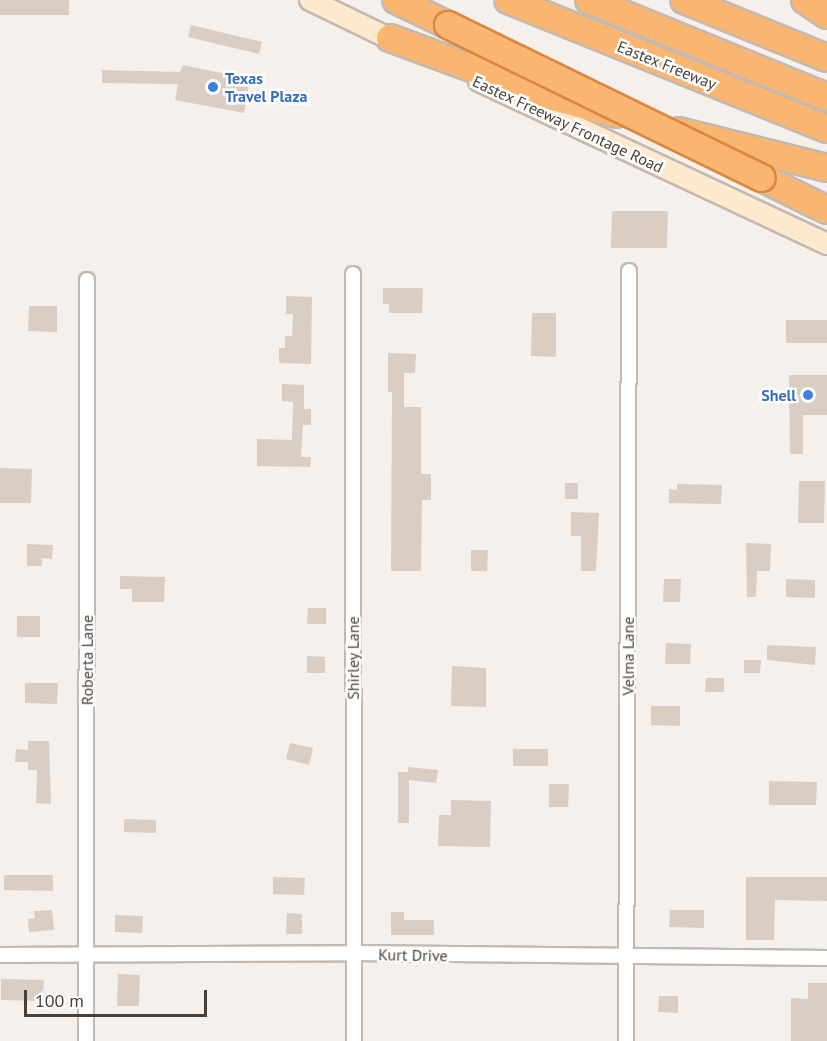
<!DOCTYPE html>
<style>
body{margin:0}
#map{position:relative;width:827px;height:1041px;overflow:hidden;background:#f5f0eb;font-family:"PT Sans",sans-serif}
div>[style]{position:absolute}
.building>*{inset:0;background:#dacdc4}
.roads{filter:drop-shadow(2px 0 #c4b9b1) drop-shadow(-2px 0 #c4b9b1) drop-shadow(0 2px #c4b9b1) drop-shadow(0 -2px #c4b9b1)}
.street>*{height:14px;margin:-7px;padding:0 7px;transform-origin:7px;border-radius:7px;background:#fff}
.secondary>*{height:20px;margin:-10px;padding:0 10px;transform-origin:10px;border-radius:10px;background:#fde9cd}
.highway>*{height:26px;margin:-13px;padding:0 13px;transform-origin:13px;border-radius:13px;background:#fab571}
.bridges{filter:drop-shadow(2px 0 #da8740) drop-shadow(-2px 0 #da8740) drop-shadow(0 2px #da8740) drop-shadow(0 -2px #da8740)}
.highway-bridge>*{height:26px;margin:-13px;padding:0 13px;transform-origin:13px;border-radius:13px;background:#fab571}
.dots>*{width:16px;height:16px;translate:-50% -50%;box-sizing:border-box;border:3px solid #fff;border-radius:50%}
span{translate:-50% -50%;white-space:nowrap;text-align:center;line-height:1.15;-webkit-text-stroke:5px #fff;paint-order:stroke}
.street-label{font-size:16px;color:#494039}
.shop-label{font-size:16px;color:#366cbe;font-weight:700}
.left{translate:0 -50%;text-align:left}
.right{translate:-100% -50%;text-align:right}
.scale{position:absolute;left:24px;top:990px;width:183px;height:27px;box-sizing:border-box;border:3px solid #494039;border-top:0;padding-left:8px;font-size:18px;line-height:21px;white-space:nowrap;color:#494039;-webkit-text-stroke:4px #fff;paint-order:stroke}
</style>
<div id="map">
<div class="building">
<div style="clip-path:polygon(0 0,69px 0,69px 15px,0 15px)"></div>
<div style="clip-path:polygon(191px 25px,262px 42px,259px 54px,188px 37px)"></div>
<div style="clip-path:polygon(183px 65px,250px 79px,244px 113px,175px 100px,178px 84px,102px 83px,102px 70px,180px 72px)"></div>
<div style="clip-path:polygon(612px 211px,668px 211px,667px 248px,611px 248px)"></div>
<div style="clip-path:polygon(383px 288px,423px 288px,422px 313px,389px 313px,389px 304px,383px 304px)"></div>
<div style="clip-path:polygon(286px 296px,312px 297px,311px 364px,279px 363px,279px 348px,285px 348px,285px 336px,292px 336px,293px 314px,286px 314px)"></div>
<div style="clip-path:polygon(29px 306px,57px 306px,57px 332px,28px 331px)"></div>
<div style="clip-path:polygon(532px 313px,556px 313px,556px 357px,531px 356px)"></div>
<div style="clip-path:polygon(786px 320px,827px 320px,827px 343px,786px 343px)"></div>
<div style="clip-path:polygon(388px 353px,416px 354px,415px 373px,404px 373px,404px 407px,421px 407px,421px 474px,431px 474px,431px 500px,422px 500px,421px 571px,391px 571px,392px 392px,388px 392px)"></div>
<div style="clip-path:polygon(789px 375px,827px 375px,827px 415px,803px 415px,803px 454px,790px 454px)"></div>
<div style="clip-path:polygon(282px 384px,304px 385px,304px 409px,311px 409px,311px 425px,303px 425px,301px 457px,311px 457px,310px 467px,257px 466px,257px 439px,292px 440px,293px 402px,282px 401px)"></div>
<div style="clip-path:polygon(0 468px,32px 469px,31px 503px,0 503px)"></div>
<div style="clip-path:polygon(799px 481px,825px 481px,824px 523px,798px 523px)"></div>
<div style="clip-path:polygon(565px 483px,578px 483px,578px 499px,565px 499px)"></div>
<div style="clip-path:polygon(677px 484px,722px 485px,721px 504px,669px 503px,669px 489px,677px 490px)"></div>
<div style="clip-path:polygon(571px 512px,599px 513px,596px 571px,581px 571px,581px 536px,571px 536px)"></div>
<div style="clip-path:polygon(746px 543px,771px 544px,770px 571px,757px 571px,756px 597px,747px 597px)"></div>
<div style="clip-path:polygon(27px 544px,53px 545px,52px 559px,42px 558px,42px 566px,27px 566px)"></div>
<div style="clip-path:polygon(471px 550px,488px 550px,487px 571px,471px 571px)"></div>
<div style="clip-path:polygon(120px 576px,165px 577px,164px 602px,132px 602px,132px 589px,120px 589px)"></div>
<div style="clip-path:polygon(664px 579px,681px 579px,680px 602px,663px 602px)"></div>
<div style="clip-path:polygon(786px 579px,815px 580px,815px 598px,786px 597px)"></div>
<div style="clip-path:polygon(308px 608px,326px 608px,326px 624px,307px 624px)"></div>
<div style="clip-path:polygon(17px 616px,40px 616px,40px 637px,17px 637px)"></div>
<div style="clip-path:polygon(666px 643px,691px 644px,690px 664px,665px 664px)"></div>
<div style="clip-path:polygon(767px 645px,816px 647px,815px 665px,767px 660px)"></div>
<div style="clip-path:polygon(307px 656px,325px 657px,325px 673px,307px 673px)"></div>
<div style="clip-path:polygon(744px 660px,761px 660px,760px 673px,744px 673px)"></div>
<div style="clip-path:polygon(452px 666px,486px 668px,486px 707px,451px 706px)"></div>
<div style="clip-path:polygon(706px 678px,724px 678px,724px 692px,705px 692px)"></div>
<div style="clip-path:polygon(25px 683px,58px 683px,57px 704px,25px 703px)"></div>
<div style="clip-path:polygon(651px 706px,680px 706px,680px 726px,651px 725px)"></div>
<div style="clip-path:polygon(28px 741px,49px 741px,51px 804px,36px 803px,37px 770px,28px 770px,28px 762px,15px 762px,16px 749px,28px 750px)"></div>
<div style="clip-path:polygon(290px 743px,313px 748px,309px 765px,286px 759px)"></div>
<div style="clip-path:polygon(513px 749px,548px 749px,548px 766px,513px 766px)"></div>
<div style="clip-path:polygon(408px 767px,438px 770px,436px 783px,409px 780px,409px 823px,398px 823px,398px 772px,408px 772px)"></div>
<div style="clip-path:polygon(769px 781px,817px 782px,816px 805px,769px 805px)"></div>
<div style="clip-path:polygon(549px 784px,569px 784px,568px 807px,549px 807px)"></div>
<div style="clip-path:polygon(451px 800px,491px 801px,490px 847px,438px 846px,439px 815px,451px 815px)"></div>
<div style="clip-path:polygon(124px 819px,156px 820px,156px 833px,124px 832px)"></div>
<div style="clip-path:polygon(4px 875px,53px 875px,53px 891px,4px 890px)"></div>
<div style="clip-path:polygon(273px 877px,305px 878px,304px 895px,273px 894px)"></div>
<div style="clip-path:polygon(746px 877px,827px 877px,827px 901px,775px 900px,774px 940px,746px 940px)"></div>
<div style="clip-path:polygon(52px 910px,54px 930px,29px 932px,28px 919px,35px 918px,34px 911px)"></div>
<div style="clip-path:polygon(670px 910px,704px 910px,704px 928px,669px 927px)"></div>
<div style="clip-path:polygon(391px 912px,404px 912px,404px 920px,434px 920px,434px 935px,391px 935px)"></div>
<div style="clip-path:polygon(287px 913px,302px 914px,302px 934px,286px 934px)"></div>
<div style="clip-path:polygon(115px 915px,143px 916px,142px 933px,115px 932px)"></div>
<div style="clip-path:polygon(118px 974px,140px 975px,139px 1006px,117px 1006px)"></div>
<div style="clip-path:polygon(1px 979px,44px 980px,43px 1001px,1px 1000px)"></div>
<div style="clip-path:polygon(808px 983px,827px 983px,827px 1041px,791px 1041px,791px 998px,808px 999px)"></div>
<div style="clip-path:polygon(659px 996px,678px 996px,678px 1013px,658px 1012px)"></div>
</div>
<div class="roads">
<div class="street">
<div style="left:353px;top:274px;width:767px;rotate:89.93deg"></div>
<div style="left:0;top:955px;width:353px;rotate:-0.3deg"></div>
<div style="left:353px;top:953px;width:474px;rotate:0.6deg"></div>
<div style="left:86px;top:1041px;width:761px;rotate:-89.92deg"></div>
<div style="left:626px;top:1041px;width:770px;rotate:-89.78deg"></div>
</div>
<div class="secondary">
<div style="left:310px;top:0;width:101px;rotate:25.8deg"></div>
<div style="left:479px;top:81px;width:384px;rotate:25.1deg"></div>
</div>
<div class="highway">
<div style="left:396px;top:0;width:58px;rotate:25.7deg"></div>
<div style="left:508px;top:0;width:344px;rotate:22deg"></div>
<div style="left:589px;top:0;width:257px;rotate:22.2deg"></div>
<div style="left:684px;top:0;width:154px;rotate:22.1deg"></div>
<div style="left:805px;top:0;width:27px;rotate:34deg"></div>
<div style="left:390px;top:38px;width:168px;rotate:20.2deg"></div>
<div style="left:548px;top:96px;width:71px;rotate:14.6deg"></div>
<div style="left:679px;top:131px;width:153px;rotate:14deg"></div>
<div style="left:762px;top:178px;width:72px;rotate:26.2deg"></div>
</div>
</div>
<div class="bridges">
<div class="highway-bridge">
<div style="left:448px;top:25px;width:349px;rotate:26deg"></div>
</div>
</div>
<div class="dots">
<div style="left:213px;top:87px;background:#3f7fe0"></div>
<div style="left:808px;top:395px;background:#3f7fe0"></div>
</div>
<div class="street-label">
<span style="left:667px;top:65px;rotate:22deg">Eastex Freeway</span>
<span style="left:568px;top:124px;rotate:25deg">Eastex Freeway Frontage Road</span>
<span style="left:628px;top:656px;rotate:-90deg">Velma Lane</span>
<span style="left:353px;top:658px;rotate:-90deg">Shirley Lane</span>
<span style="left:87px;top:660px;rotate:-90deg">Roberta Lane</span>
<span style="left:413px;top:955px;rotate:1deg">Kurt Drive</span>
</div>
<div class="shop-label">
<span class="left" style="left:225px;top:87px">Texas<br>Travel Plaza</span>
<span class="right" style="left:796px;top:395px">Shell</span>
</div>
<div class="scale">100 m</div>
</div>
